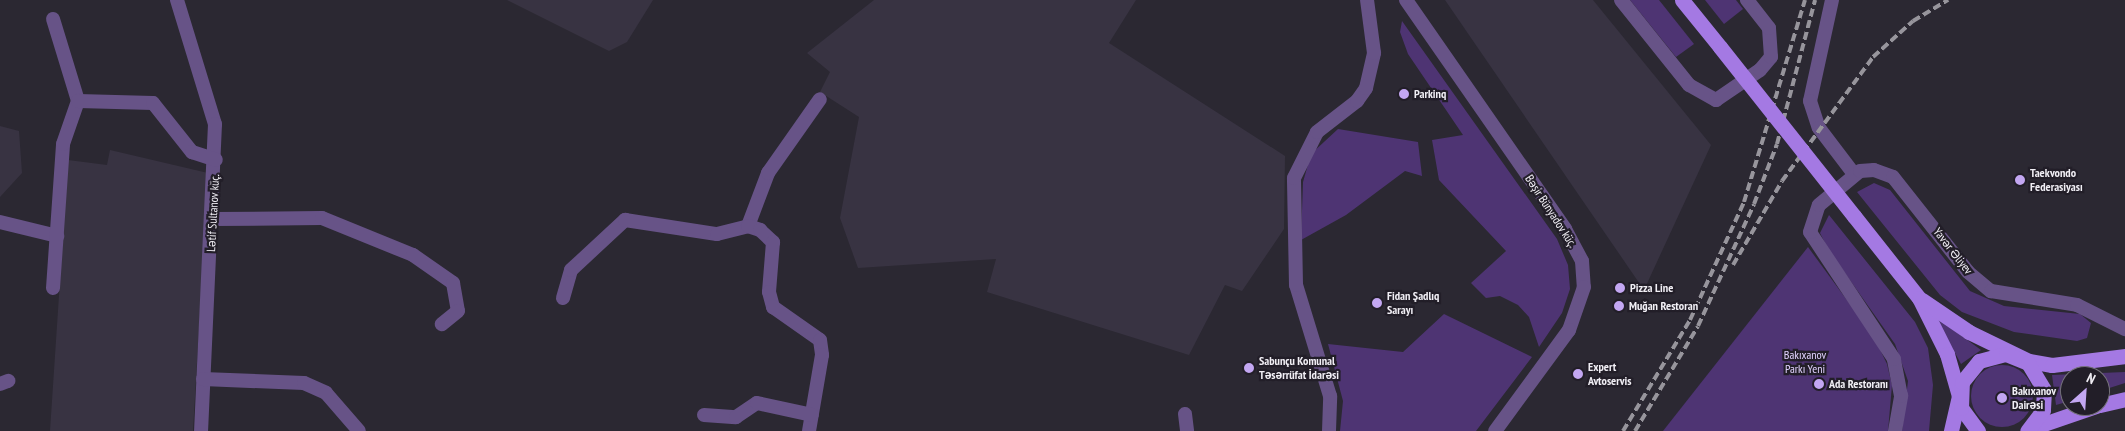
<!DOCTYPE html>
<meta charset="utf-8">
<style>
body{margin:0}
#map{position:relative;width:2125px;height:431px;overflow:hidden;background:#2b2832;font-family:"PT Sans Narrow",sans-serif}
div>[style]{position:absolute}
.built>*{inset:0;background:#383342}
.green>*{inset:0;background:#4e3473}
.round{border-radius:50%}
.minor>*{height:14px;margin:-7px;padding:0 7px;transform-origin:7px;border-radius:7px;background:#675387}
.major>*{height:15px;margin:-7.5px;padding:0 7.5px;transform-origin:7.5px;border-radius:7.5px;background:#a479e3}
.rail>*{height:4px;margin-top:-2px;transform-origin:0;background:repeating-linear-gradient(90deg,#97959c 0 8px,transparent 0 12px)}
.major-bridge>*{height:15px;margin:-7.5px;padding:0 7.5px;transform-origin:7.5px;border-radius:7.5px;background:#a479e3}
.dots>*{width:14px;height:14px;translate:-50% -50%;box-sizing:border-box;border:2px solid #221e28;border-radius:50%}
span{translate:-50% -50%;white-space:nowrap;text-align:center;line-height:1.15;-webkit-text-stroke:4.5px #221e28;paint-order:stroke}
.poi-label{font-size:12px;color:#f1eff5;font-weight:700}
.left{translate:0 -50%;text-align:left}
.street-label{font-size:12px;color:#f1eff5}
.park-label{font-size:12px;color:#e0d1fd}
.north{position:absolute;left:2060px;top:366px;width:50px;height:50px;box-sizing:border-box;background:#221e28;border:1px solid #75727a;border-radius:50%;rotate:26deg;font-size:14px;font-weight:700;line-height:20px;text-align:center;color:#f1eff5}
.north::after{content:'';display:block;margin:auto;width:18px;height:22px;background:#c3a7f2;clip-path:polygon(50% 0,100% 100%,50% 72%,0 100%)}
</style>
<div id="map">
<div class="built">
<div style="clip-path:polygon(507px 0,653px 0,627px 42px,609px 51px)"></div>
<div style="clip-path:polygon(874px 0,1136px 0,1109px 43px,1285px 156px,1284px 229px,1242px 291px,1225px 285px,1189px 355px,987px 292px,996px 259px,858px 268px,840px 218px,859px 117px,820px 92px,830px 72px,807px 53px)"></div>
<div style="clip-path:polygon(1445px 0,1593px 0,1711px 145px,1644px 290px)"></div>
<div style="clip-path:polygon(0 126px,19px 131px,22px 173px,0 197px)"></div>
<div style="clip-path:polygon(110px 150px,208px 173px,193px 431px,50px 431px,68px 160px,107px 165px)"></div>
</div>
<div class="green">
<div style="clip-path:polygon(1630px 0,1659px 0,1694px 44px,1676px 57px)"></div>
<div style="clip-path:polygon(1705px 0,1736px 0,1743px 9px,1724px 24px)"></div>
<div style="clip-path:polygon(1402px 21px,1557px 239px,1568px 265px,1570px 289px,1562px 313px,1539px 347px,1529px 317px,1518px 305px,1500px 296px,1486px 298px,1471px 283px,1506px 251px,1439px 180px,1432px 140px,1463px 135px,1408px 54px,1400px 32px)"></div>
<div style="clip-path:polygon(1338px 129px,1418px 142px,1422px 176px,1405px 171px,1346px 215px,1301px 240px,1303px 182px,1311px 154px)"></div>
<div style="clip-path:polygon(1874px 183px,1890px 190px,1970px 291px,2004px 306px,2080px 314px,2091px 323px,2087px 338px,2077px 341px,2014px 332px,1962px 312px,1940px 295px,1857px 192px)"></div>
<div style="clip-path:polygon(1829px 215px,1915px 322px,1928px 348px,1933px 385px,1929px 431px,1902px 431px,1908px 381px,1895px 344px,1828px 249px,1820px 233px)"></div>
<div style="clip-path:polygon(1808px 247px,1874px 337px,1887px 364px,1892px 385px,1888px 431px,1663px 431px)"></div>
<div style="clip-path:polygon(1444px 314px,1532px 357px,1476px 431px,1340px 431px,1343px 401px,1328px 344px,1403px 352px)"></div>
<div style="clip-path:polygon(1935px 316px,1981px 350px,1961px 364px)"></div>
<div class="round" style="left:1971px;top:365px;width:62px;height:62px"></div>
<div style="clip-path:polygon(2125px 372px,2125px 383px,2100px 391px,2100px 376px,2070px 376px,2070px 401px,2056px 405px,2052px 375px)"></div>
</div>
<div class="minor">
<div style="left:177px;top:0;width:130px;rotate:73deg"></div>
<div style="left:215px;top:124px;width:307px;rotate:92.6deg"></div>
<div style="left:1406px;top:0;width:279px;rotate:55.2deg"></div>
<div style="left:1565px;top:229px;width:36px;rotate:62deg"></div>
<div style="left:1582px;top:261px;width:26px;rotate:86deg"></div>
<div style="left:1584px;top:287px;width:46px;rotate:109.2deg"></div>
<div style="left:1569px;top:330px;width:125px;rotate:126.2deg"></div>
<div style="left:1621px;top:0;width:109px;rotate:51.3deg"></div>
<div style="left:1689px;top:85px;width:31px;rotate:29deg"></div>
<div style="left:1716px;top:100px;width:53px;rotate:-34.3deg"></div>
<div style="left:1760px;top:70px;width:17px;rotate:-50deg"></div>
<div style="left:1771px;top:57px;width:29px;rotate:-94deg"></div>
<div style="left:1769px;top:28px;width:36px;rotate:-128deg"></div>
<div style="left:1832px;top:0;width:103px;rotate:102.3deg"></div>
<div style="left:1810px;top:101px;width:28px;rotate:72deg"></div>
<div style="left:1819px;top:128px;width:58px;rotate:52.7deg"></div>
<div style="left:53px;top:19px;width:86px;rotate:73deg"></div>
<div style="left:214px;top:219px;width:108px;rotate:-0.5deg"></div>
<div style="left:322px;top:218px;width:98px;rotate:22.1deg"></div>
<div style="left:413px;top:255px;width:49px;rotate:35deg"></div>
<div style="left:453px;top:283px;width:28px;rotate:80deg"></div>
<div style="left:458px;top:311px;width:21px;rotate:141deg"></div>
<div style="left:0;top:222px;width:59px;rotate:13.8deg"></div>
<div style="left:748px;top:226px;width:57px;rotate:-69.3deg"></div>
<div style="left:768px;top:173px;width:90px;rotate:-54.9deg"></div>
<div style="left:53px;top:288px;width:144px;rotate:-86deg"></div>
<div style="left:63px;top:144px;width:46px;rotate:-70.8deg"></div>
<div style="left:78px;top:101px;width:75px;rotate:1.5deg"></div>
<div style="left:153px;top:103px;width:63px;rotate:51.5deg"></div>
<div style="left:192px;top:152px;width:25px;rotate:18deg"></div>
<div style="left:563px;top:298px;width:29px;rotate:-74deg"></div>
<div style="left:571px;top:270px;width:74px;rotate:-42.8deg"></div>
<div style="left:625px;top:220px;width:93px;rotate:8.7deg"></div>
<div style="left:717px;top:234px;width:32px;rotate:-14deg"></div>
<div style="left:748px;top:226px;width:13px;rotate:18deg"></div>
<div style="left:760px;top:230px;width:18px;rotate:43deg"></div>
<div style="left:773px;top:242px;width:50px;rotate:94.6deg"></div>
<div style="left:769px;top:292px;width:16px;rotate:75deg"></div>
<div style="left:773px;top:307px;width:57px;rotate:35.1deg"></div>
<div style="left:820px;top:340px;width:15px;rotate:82deg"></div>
<div style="left:822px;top:355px;width:77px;rotate:99.7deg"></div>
<div style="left:203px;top:379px;width:101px;rotate:2.3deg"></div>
<div style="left:304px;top:383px;width:24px;rotate:24deg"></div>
<div style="left:326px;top:393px;width:50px;rotate:49deg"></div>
<div style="left:0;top:384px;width:9px;rotate:-21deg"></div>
<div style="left:1185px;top:414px;width:17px;rotate:83deg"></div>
<div style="left:704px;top:415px;width:32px;rotate:4deg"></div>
<div style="left:736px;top:417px;width:25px;rotate:-34deg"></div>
<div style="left:757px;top:403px;width:56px;rotate:12.3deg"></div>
<div style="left:1329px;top:431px;width:35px;rotate:-88deg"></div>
<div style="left:1330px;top:396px;width:116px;rotate:-107deg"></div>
<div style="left:1296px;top:285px;width:107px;rotate:-91.1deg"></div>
<div style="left:1294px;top:178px;width:51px;rotate:-63.4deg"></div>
<div style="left:1317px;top:132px;width:51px;rotate:-37.8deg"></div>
<div style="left:1357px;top:101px;width:16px;rotate:-55deg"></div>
<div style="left:1366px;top:88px;width:36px;rotate:-77deg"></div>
<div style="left:1374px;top:53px;width:53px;rotate:-97.5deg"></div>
<div style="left:1895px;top:431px;width:36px;rotate:-80deg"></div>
<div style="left:1901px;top:396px;width:38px;rotate:-101deg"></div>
<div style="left:1894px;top:359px;width:152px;rotate:-123.5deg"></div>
<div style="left:1810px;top:232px;width:28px;rotate:-72deg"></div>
<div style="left:1819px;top:205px;width:53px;rotate:-39.7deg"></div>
<div style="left:1860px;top:171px;width:14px;rotate:-4deg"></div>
<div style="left:1874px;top:170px;width:20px;rotate:20deg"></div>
<div style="left:1893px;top:177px;width:121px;rotate:51.7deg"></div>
<div style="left:1968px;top:272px;width:30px;rotate:40deg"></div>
<div style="left:1991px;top:291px;width:87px;rotate:9.2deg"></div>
<div style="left:2077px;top:305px;width:54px;rotate:26.6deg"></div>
</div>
<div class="major">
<div style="left:1682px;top:0;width:60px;rotate:51deg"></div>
<div style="left:1854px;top:216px;width:105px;rotate:51.6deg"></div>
<div style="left:1919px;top:298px;width:63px;rotate:63.4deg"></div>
<div style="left:1947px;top:354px;width:44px;rotate:74.1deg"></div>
<div style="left:1959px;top:396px;width:36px;rotate:103deg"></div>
<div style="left:1922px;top:300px;width:57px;rotate:34.2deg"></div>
<div style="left:1969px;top:332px;width:67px;rotate:25.8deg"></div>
<div style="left:2029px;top:361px;width:23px;rotate:10deg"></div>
<div style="left:2052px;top:365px;width:74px;rotate:-7deg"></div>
<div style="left:2100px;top:405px;width:26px;rotate:-13deg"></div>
<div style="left:2032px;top:428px;width:68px;rotate:-19deg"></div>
<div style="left:1978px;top:431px;width:29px;rotate:-126deg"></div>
<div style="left:1961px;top:408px;width:26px;rotate:-88deg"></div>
<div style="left:1962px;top:382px;width:27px;rotate:-51deg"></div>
<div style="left:1979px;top:361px;width:28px;rotate:-15deg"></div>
<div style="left:2006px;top:354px;width:24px;rotate:22deg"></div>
<div style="left:2028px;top:363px;width:31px;rotate:59deg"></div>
<div style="left:2044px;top:390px;width:20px;rotate:93deg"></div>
<div style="left:2043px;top:410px;width:26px;rotate:127deg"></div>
</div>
<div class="rail">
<div style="left:1733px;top:265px;width:97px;rotate:-59.7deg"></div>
<div style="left:1782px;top:181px;width:154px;rotate:-53.7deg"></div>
<div style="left:1873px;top:57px;width:54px;rotate:-42deg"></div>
<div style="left:1913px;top:21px;width:41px;rotate:-31deg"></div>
<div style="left:1623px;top:431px;width:130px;rotate:-58.9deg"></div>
<div style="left:1690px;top:320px;width:130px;rotate:-65.4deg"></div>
<div style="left:1744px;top:202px;width:211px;rotate:-73.2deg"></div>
<div style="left:1635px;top:431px;width:122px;rotate:-59deg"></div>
<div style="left:1698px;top:326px;width:134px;rotate:-65.3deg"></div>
<div style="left:1754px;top:204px;width:64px;rotate:-69deg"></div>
<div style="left:1777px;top:144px;width:149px;rotate:-75.2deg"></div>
</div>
<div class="major-bridge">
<div style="left:1720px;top:47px;width:216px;rotate:51.6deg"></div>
</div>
<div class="dots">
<div style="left:1404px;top:94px;background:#c3a7f2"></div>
<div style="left:2020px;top:180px;background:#c3a7f2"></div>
<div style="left:1620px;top:288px;background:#c3a7f2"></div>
<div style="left:1377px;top:303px;background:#c3a7f2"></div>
<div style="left:1619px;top:306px;background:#c3a7f2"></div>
<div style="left:1249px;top:368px;background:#c3a7f2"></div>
<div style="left:1578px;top:374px;background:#c3a7f2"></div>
<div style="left:1819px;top:384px;background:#c3a7f2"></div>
<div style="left:2002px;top:398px;background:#c3a7f2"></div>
</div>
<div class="poi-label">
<span class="left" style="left:1414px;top:94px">Parkinq</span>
<span class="left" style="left:2030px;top:180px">Taekvondo<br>Federasiyası</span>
<span class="left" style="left:1630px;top:288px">Pizza Line</span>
<span class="left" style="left:1387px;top:303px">Fidan Şadlıq<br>Sarayı</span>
<span class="left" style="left:1629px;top:306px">Muğan Restoran</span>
<span class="left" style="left:1259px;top:368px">Sabunçu Komunal<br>Təsərrüfat İdarəsi</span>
<span class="left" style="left:1588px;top:374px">Expert<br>Avtoservis</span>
<span class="left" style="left:1829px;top:384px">Ada Restoranı</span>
<span class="left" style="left:2012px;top:398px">Bakıxanov<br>Dairəsi</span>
</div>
<div class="street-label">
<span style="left:1551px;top:211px;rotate:57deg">Bəşir Bünyadov küç.</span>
<span style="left:213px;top:213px;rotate:-87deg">Lətif Sultanov küç.</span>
<span style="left:1953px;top:251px;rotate:52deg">Yavər Əliyev</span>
</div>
<div class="park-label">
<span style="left:1805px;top:362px">Bakıxanov<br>Parkı Yeni</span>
</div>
<div class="north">N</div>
</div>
